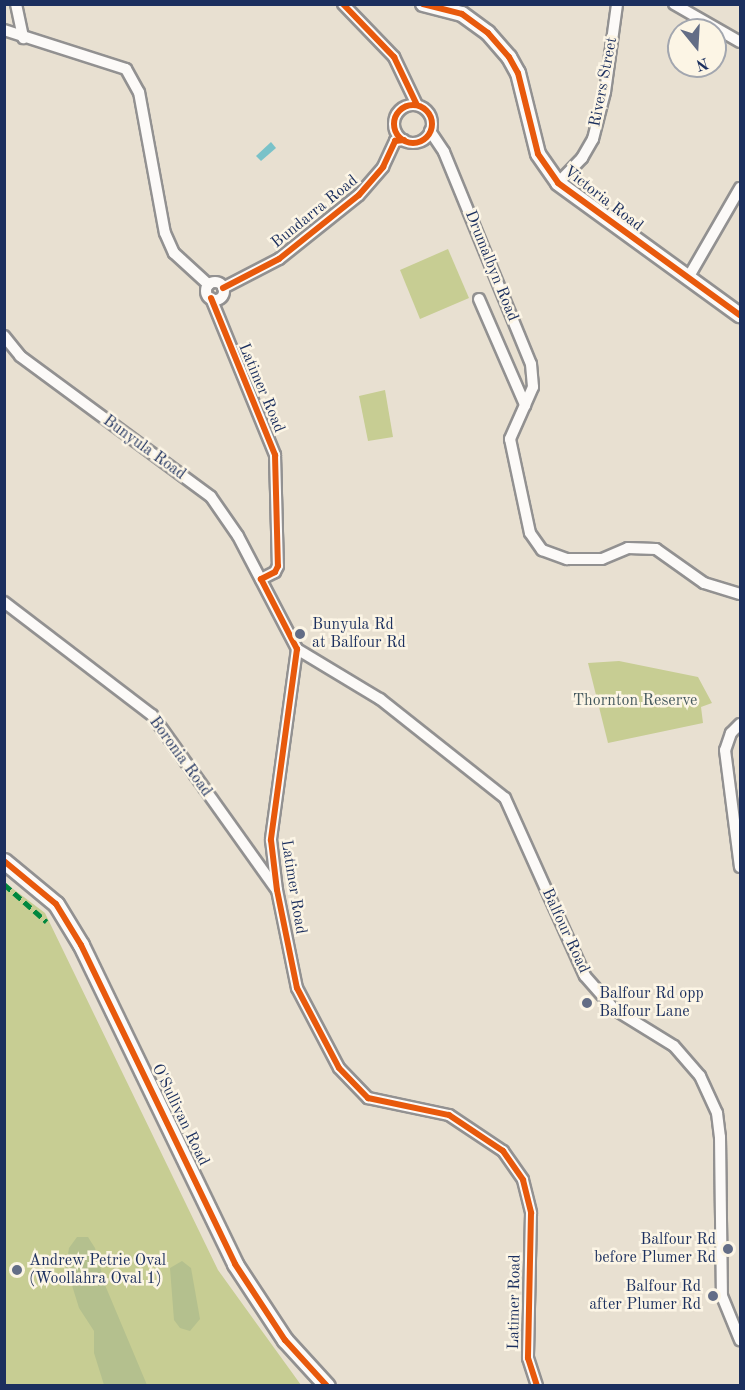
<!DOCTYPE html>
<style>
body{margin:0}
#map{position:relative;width:745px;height:1390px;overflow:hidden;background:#e8e0d1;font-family:"Old Standard TT",serif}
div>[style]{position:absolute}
.green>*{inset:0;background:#c7cd93}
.forest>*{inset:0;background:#b4c08e}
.water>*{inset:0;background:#79c2c9}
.roads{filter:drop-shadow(2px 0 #929191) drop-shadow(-2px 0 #929191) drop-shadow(0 2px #929191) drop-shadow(0 -2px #929191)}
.minor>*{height:10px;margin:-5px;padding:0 5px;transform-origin:5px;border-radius:5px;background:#fcfaf8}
.minor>.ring{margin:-5px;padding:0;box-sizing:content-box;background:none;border:10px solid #fcfaf8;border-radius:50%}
.tertiary>*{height:14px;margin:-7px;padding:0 7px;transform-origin:7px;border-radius:7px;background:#fcfaf8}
.secondary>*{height:15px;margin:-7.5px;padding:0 7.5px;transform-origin:7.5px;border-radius:7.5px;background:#fcfaf8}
.quiet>*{height:4.5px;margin-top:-2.25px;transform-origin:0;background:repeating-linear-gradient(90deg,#00873e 0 9px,transparent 0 13.5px)}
.cycleway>*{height:6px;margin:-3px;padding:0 3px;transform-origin:3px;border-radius:3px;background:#e8590c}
.cycleway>.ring{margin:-3px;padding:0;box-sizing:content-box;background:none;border:6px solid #e8590c;border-radius:50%}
.dots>*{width:16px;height:16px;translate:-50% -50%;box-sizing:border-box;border:3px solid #fcf5e5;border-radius:50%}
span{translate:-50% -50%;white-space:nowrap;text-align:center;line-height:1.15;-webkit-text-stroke:5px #fcf5e5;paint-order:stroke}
.street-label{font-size:16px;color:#1b2f5e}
.poi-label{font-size:16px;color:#1b2f5e}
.left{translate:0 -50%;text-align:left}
.right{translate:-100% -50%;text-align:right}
.park-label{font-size:16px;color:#465a5f}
.frame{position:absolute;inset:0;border:6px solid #1b2f5e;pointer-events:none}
.north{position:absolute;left:667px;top:18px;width:60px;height:60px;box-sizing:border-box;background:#fcf5e5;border:2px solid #a2a6af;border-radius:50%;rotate:162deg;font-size:16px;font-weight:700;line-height:24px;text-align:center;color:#1b2f5e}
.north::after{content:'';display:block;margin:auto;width:21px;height:27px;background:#636d86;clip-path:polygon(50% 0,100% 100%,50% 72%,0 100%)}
</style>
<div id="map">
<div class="green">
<div style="clip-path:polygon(448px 249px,469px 298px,420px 319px,400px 270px)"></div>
<div style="clip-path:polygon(385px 390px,393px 437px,368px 441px,359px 396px)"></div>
<div style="clip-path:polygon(619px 661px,698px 677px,712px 703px,701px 707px,703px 723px,608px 743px,588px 663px)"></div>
<div style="clip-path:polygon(4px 882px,45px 913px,218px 1270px,301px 1385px,5px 1385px)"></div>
</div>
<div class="forest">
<div style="clip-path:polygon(77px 1237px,88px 1237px,95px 1248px,105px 1285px,147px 1385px,104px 1385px,94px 1353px,94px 1331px,79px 1308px,66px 1266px,69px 1248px)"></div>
<div style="clip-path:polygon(182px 1261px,191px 1268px,200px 1319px,190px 1331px,180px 1328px,174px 1320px,170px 1268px)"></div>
</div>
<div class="water">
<div style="clip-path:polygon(271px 142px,276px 148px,261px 161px,256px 156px)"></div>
</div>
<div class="roads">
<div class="minor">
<div style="left:16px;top:4px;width:35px;rotate:78deg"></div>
<div style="left:343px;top:4px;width:74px;rotate:46.1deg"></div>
<div style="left:394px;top:57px;width:53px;rotate:64.4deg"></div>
<div style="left:674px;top:4px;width:76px;rotate:29.9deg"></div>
<div style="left:4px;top:30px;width:128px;rotate:17.7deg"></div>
<div style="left:126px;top:69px;width:26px;rotate:61deg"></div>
<div style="left:139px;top:92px;width:143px;rotate:79.6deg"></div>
<div style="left:165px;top:233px;width:22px;rotate:66deg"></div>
<div style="left:174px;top:253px;width:47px;rotate:42.4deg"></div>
<div class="ring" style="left:394px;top:105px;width:28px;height:28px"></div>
<div style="left:430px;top:131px;width:25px;rotate:56deg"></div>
<div style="left:444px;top:152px;width:229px;rotate:67.7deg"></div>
<div style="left:531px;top:364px;width:23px;rotate:85deg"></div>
<div style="left:533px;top:387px;width:57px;rotate:113.9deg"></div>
<div style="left:510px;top:439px;width:96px;rotate:78deg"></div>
<div style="left:530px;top:533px;width:21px;rotate:55deg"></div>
<div style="left:542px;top:550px;width:27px;rotate:20deg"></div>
<div style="left:567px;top:559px;width:35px"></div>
<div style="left:602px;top:559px;width:28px;rotate:-23deg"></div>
<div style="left:628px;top:548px;width:28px;rotate:2deg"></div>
<div style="left:656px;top:549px;width:59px;rotate:35.3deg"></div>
<div style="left:704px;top:583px;width:38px;rotate:17deg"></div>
<div style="left:558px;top:183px;width:35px;rotate:-46deg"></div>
<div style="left:582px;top:158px;width:22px;rotate:-60deg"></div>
<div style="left:593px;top:139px;width:49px;rotate:-75.7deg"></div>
<div style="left:605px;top:92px;width:89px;rotate:-82.2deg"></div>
<div style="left:688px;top:278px;width:104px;rotate:-60deg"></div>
<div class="ring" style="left:206px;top:282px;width:8px;height:8px"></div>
<div style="left:223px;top:288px;width:63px;rotate:-27.4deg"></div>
<div style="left:279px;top:259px;width:102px;rotate:-38.7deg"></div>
<div style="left:359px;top:195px;width:37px;rotate:-49deg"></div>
<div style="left:383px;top:167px;width:29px;rotate:-65deg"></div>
<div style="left:395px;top:141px;width:9px;rotate:-6deg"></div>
<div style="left:211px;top:298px;width:170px;rotate:67.8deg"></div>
<div style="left:275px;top:455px;width:111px;rotate:88.5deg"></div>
<div style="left:278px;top:566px;width:7px;rotate:117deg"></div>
<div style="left:275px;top:572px;width:16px;rotate:153deg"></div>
<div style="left:479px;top:299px;width:116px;rotate:66.5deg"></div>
<div style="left:4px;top:336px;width:26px;rotate:51deg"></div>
<div style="left:20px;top:356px;width:237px;rotate:36.4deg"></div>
<div style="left:211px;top:497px;width:47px;rotate:55.3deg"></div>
<div style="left:238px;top:536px;width:127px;rotate:62.4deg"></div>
<div style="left:297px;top:649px;width:193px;rotate:97.8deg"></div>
<div style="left:271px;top:840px;width:50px;rotate:83.2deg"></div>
<div style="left:277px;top:890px;width:100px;rotate:78.5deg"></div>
<div style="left:297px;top:988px;width:90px;rotate:62.3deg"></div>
<div style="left:339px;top:1068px;width:42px;rotate:46deg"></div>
<div style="left:368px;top:1098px;width:83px;rotate:11.9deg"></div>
<div style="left:449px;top:1115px;width:65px;rotate:33.7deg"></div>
<div style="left:503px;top:1151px;width:35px;rotate:55deg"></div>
<div style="left:523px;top:1180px;width:34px;rotate:76deg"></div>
<div style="left:531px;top:1213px;width:145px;rotate:91.2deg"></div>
<div style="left:528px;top:1358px;width:29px;rotate:72deg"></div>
<div style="left:4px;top:602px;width:186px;rotate:37.4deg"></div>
<div style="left:152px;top:715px;width:214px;rotate:54.5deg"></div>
<div style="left:297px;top:649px;width:97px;rotate:31.1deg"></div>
<div style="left:380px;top:699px;width:159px;rotate:38.4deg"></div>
<div style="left:505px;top:798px;width:195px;rotate:65.8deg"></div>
<div style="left:585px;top:976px;width:44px;rotate:48.7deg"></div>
<div style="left:614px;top:1009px;width:70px;rotate:31.7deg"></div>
<div style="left:674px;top:1046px;width:40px;rotate:49deg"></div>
<div style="left:700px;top:1076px;width:41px;rotate:65.3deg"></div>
<div style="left:717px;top:1113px;width:24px;rotate:83deg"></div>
<div style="left:720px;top:1137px;width:159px;rotate:89.3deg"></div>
<div style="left:722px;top:1296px;width:48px;rotate:67.8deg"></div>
<div style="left:740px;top:724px;width:13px;rotate:135deg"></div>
<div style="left:731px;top:733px;width:18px;rotate:109deg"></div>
<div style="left:725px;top:750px;width:118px;rotate:82.7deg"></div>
</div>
<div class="tertiary">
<div style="left:423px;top:4px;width:40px;rotate:14.4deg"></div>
<div style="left:462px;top:14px;width:32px;rotate:36deg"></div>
<div style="left:488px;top:33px;width:32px;rotate:49deg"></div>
<div style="left:509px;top:57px;width:18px;rotate:61deg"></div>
<div style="left:518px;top:73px;width:83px;rotate:76.1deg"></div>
<div style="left:538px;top:154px;width:35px;rotate:55deg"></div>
<div style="left:558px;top:183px;width:225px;rotate:36deg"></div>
</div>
<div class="secondary">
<div style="left:4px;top:861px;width:67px;rotate:39.6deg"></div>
<div style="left:56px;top:904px;width:48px;rotate:58.6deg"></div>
<div style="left:81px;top:945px;width:354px;rotate:64.2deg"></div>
<div style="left:235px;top:1264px;width:91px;rotate:56.7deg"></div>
<div style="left:285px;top:1340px;width:62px;rotate:47.6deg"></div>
</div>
</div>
<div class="quiet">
<div style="left:4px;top:884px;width:57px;rotate:41.5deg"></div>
</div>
<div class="cycleway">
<div style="left:343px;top:4px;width:74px;rotate:46.1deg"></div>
<div style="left:394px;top:57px;width:53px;rotate:64.4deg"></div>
<div style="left:423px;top:4px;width:40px;rotate:14.4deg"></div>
<div style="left:462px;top:14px;width:32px;rotate:36deg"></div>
<div style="left:488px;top:33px;width:32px;rotate:49deg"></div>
<div style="left:509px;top:57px;width:18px;rotate:61deg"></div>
<div style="left:518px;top:73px;width:83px;rotate:76.1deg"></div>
<div style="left:538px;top:154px;width:35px;rotate:55deg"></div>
<div style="left:558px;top:183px;width:225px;rotate:36deg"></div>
<div class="ring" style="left:394px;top:105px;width:32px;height:32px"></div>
<div style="left:223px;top:288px;width:63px;rotate:-27.4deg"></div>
<div style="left:279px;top:259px;width:102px;rotate:-38.7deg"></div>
<div style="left:359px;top:195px;width:37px;rotate:-49deg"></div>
<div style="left:383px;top:167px;width:29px;rotate:-65deg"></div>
<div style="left:395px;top:141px;width:9px;rotate:-6deg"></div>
<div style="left:211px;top:298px;width:170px;rotate:67.8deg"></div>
<div style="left:275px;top:455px;width:111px;rotate:88.5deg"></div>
<div style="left:278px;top:566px;width:7px;rotate:117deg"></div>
<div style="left:275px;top:572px;width:16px;rotate:153deg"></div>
<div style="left:261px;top:579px;width:79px;rotate:62.8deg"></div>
<div style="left:297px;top:649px;width:193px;rotate:97.8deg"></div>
<div style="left:271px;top:840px;width:50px;rotate:83.2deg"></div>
<div style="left:277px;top:890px;width:100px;rotate:78.5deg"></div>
<div style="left:297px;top:988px;width:90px;rotate:62.3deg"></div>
<div style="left:339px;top:1068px;width:42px;rotate:46deg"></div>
<div style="left:368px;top:1098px;width:83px;rotate:11.9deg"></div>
<div style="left:449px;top:1115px;width:65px;rotate:33.7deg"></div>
<div style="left:503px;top:1151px;width:35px;rotate:55deg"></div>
<div style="left:523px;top:1180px;width:34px;rotate:76deg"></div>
<div style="left:531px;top:1213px;width:145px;rotate:91.2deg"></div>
<div style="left:528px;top:1358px;width:29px;rotate:72deg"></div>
<div style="left:4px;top:861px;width:67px;rotate:39.6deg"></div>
<div style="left:56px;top:904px;width:48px;rotate:58.6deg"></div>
<div style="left:81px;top:945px;width:354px;rotate:64.2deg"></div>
<div style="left:235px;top:1264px;width:91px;rotate:56.7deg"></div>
<div style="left:285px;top:1340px;width:62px;rotate:47.6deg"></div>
</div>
<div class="dots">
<div style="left:300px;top:634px;background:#636d86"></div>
<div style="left:587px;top:1003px;background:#636d86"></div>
<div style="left:728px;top:1249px;background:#636d86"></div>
<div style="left:17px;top:1270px;background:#636d86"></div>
<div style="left:713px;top:1296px;background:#636d86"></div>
</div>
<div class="street-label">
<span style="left:604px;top:82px;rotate:-79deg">Rivers Street</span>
<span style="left:603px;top:199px;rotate:38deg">Victoria Road</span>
<span style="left:315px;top:212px;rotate:-39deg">Bundarra Road</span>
<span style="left:491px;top:266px;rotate:68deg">Drumalbyn Road</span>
<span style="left:261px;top:388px;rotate:67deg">Latimer Road</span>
<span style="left:144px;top:448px;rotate:36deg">Bunyula Road</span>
<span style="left:180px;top:757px;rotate:54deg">Boronia Road</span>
<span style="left:293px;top:887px;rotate:81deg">Latimer Road</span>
<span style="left:565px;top:931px;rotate:65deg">Balfour Road</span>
<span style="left:180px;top:1115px;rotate:64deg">O'Sullivan Road</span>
<span style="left:515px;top:1302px;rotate:-89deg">Latimer Road</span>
</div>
<div class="poi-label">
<span class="left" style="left:312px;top:634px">Bunyula Rd<br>at Balfour Rd</span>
<span class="left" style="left:599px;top:1003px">Balfour Rd opp<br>Balfour Lane</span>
<span class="right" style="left:716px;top:1249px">Balfour Rd<br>before Plumer Rd</span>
<span class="left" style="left:29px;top:1270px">Andrew Petrie Oval<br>(Woollahra Oval 1)</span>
<span class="right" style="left:701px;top:1296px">Balfour Rd<br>after Plumer Rd</span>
</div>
<div class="park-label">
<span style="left:635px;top:701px">Thornton Reserve</span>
</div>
<div class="frame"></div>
<div class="north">N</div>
</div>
